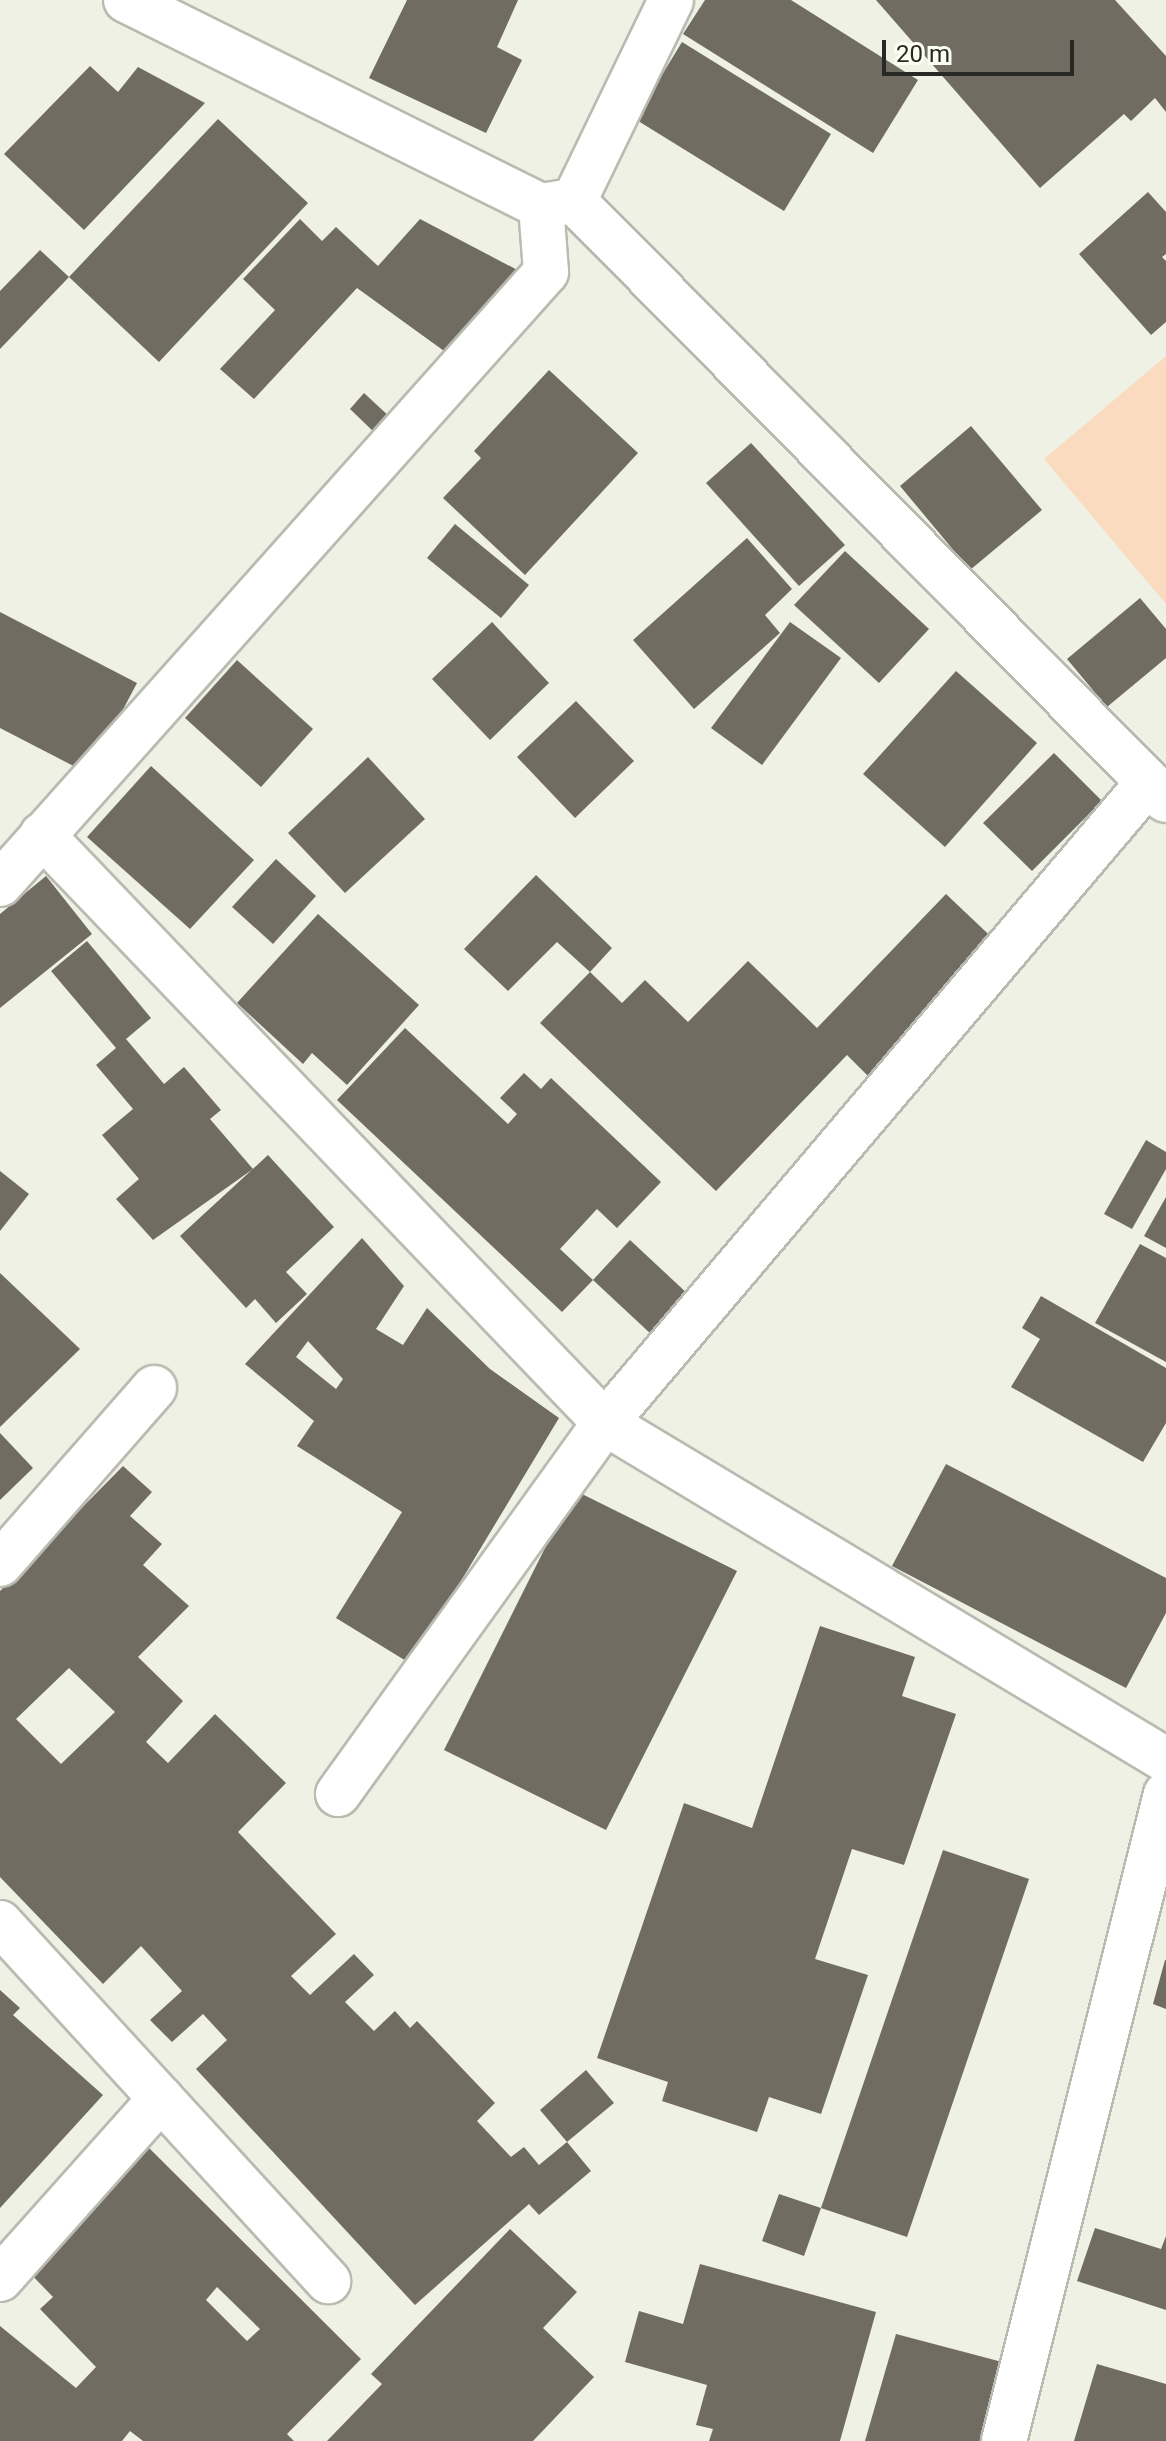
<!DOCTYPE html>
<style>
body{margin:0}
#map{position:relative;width:1166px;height:2441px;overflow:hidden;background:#eff1e5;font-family:Roboto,sans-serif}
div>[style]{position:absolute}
.green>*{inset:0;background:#fadbc0}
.building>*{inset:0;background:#706c62}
.roads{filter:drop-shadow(2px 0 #babbb0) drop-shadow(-2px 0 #babbb0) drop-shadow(0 2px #babbb0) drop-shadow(0 -2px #babbb0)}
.street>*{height:44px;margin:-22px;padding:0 22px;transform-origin:22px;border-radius:22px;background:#fff}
span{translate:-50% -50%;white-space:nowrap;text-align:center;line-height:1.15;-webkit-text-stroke:8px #fdfef2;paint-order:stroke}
.scale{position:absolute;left:882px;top:40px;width:192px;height:36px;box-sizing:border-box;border:4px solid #282824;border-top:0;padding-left:10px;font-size:24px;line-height:28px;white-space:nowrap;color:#282824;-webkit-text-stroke:6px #fdfef2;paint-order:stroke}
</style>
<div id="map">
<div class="green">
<div style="clip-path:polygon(1166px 356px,1166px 604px,1044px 459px)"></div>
</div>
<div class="building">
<div style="clip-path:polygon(407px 0,518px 0,497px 47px,522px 60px,486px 133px,369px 78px)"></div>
<div style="clip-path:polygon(705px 0,791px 0,918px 80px,873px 153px,683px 34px)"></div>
<div style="clip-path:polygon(876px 0,1115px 0,1166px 56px,1166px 112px,1155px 98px,1131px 121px,1124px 114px,1040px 188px)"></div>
<div style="clip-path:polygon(682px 42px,831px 134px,784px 211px,635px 119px)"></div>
<div style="clip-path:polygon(90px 66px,118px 92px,138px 67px,205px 103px,84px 230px,4px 154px)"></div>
<div style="clip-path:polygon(218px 119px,308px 203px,159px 362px,69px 277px)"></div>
<div style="clip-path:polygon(1148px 192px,1166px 212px,1166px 254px,1162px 257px,1166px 261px,1166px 322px,1151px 335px,1079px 254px)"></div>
<div style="clip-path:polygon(300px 219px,322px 241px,336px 227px,378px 266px,420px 219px,525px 274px,451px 356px,357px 288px,254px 399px,220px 369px,275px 310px,243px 279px)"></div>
<div style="clip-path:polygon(40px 250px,69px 277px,0 349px,0 291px)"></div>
<div style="clip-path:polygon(549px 370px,638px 453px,525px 575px,443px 498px,481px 458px,474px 451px)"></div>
<div style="clip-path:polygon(364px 393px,391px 418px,376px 434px,350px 409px)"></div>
<div style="clip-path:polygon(971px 426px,1042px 510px,970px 570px,900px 486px)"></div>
<div style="clip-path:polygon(751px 443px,845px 545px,799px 586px,706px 483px)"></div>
<div style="clip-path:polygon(455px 524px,529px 585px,501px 618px,427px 558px)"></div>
<div style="clip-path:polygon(747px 538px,792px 589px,765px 615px,780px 633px,694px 709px,633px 640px)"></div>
<div style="clip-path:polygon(845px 551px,929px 629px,879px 683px,794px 605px)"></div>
<div style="clip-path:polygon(1140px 598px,1166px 629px,1166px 658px,1107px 707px,1067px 659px)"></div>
<div style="clip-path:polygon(0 612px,137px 683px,89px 774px,0 728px)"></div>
<div style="clip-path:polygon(492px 622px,549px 683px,490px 740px,432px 679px)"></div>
<div style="clip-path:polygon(790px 622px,841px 658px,762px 765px,711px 728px)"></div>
<div style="clip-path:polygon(237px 660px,313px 729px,261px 787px,185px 718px)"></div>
<div style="clip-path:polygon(956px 671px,1037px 743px,945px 847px,863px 774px)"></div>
<div style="clip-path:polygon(576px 701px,634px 761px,575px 818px,517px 757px)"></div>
<div style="clip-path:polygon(1054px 753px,1102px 801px,1032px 871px,983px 823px)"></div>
<div style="clip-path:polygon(368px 757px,425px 819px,345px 893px,288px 833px)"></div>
<div style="clip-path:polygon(151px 766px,254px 860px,190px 929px,87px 837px)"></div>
<div style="clip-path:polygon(276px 859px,316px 896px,273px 944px,232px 907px)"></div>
<div style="clip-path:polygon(536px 875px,612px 948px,590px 972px,622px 1003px,645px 980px,688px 1022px,748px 961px,817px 1028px,946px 894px,1003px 948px,874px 1082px,847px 1055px,716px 1191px,540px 1023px,590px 972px,557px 942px,508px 991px,464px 949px)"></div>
<div style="clip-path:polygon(46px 876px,92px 934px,0 1008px,0 914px)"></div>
<div style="clip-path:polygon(318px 914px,419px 1005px,347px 1085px,312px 1053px,303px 1064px,237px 1003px)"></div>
<div style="clip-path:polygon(87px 941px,151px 1018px,126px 1039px,164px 1084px,184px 1067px,221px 1110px,210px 1119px,253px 1169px,153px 1240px,116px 1199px,139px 1179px,102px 1135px,133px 1109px,96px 1065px,116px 1048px,51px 971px)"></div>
<div style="clip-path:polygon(405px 1028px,508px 1124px,517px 1114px,500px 1098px,524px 1073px,541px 1089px,551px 1078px,661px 1182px,617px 1228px,597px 1209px,560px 1249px,593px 1280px,562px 1312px,337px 1100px)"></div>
<div style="clip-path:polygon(1146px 1140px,1166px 1152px,1166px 1169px,1132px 1229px,1104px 1214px)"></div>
<div style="clip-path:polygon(268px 1155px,334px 1227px,286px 1272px,307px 1294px,276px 1323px,255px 1299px,246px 1308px,180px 1236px)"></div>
<div style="clip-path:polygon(0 1171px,29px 1194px,0 1231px)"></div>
<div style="clip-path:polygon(1166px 1197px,1166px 1248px,1144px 1236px)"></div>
<div style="clip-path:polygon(evenodd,362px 1238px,404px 1286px,376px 1329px,403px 1345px,427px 1308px,490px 1369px,559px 1418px,411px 1664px,336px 1618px,402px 1512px,297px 1446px,314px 1421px,245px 1364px,362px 1238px,308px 1341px,343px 1379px,336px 1389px,296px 1357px,308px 1341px)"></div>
<div style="clip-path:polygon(630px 1240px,690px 1296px,652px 1335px,593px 1280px)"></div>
<div style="clip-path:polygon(1140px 1244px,1166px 1258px,1166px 1362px,1095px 1323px)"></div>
<div style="clip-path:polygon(0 1273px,80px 1349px,0 1427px)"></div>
<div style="clip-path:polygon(1041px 1296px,1166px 1368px,1166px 1423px,1143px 1462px,1011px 1387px,1040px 1339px,1022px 1328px)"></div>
<div style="clip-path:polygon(0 1433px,33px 1468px,0 1500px)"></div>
<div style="clip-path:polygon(946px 1464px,1166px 1578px,1166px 1613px,1126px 1688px,892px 1566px)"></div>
<div style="clip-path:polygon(evenodd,123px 1466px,152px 1492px,130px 1516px,162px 1544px,143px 1565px,189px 1606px,138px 1657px,183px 1701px,146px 1742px,168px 1763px,215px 1714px,286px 1783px,238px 1832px,336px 1934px,291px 1976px,310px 1995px,354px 1954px,374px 1975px,345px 2002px,374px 2031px,395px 2011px,410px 2028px,417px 2021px,495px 2103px,477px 2121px,511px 2157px,524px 2147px,539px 2165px,567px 2142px,591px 2171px,539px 2215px,529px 2204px,415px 2305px,196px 2069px,227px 2040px,203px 2014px,172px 2042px,150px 2020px,182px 1991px,141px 1946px,103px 1984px,0 1877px,0 1591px,123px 1466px,69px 1668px,115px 1712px,61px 1764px,16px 1719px,69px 1668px)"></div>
<div style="clip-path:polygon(574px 1490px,737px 1571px,606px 1830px,444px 1750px)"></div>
<div style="clip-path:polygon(820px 1626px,915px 1657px,902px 1696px,956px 1714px,904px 1865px,852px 1849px,815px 1959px,868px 1975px,821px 2114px,769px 2097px,757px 2132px,662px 2101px,668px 2082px,597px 2058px,684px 1803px,752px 1828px)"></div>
<div style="clip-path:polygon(943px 1850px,1029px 1879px,907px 2237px,821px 2208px)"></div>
<div style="clip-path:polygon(1165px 1960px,1166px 1960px,1166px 2009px,1153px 2004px)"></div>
<div style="clip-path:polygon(0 1990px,20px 2008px,13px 2015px,103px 2095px,0 2208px)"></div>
<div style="clip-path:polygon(586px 2070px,614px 2103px,567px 2142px,540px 2110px)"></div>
<div style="clip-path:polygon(evenodd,139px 2138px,361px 2359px,287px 2434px,294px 2441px,143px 2441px,130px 2431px,122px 2441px,0 2441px,0 2326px,76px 2388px,96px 2367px,40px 2309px,53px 2297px,24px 2267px,139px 2138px,217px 2287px,260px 2329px,247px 2341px,206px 2300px,217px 2287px)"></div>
<div style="clip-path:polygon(779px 2194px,821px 2208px,804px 2256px,762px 2241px)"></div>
<div style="clip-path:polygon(1095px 2228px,1161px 2249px,1166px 2236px,1166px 2310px,1077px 2281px)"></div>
<div style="clip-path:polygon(510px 2229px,577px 2292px,543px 2328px,594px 2377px,533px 2441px,327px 2441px,382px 2384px,371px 2374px)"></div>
<div style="clip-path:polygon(700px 2264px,876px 2312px,840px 2441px,709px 2441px,713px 2429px,696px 2425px,707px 2385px,625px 2362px,639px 2311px,683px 2324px)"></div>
<div style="clip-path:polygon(896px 2334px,1006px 2363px,983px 2441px,865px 2441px)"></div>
<div style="clip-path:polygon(1097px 2364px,1166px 2384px,1166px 2441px,1074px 2441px)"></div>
</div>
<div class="roads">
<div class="street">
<div style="left:126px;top:0;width:463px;rotate:26.4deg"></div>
<div style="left:541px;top:206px;width:33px;rotate:-9deg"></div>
<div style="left:574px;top:201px;width:842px;rotate:45.34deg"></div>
<div style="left:574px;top:201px;width:223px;rotate:-64.2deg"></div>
<div style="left:42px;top:835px;width:814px;rotate:46.24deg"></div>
<div style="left:605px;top:1423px;width:654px;rotate:30.99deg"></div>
<div style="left:0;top:884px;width:820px;rotate:-48.26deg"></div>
<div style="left:546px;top:272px;width:66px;rotate:-94.3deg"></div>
<div style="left:0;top:1564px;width:234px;rotate:-48.8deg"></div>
<div style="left:338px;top:1794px;width:457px;rotate:-54.3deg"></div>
<div style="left:605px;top:1423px;width:838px;rotate:-49.7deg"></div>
<div style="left:0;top:1923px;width:486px;rotate:47.5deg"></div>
<div style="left:0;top:2279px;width:242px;rotate:-48.3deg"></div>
<div style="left:1004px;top:2441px;width:667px;rotate:-75.94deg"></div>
</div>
</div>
<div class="scale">20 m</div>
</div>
